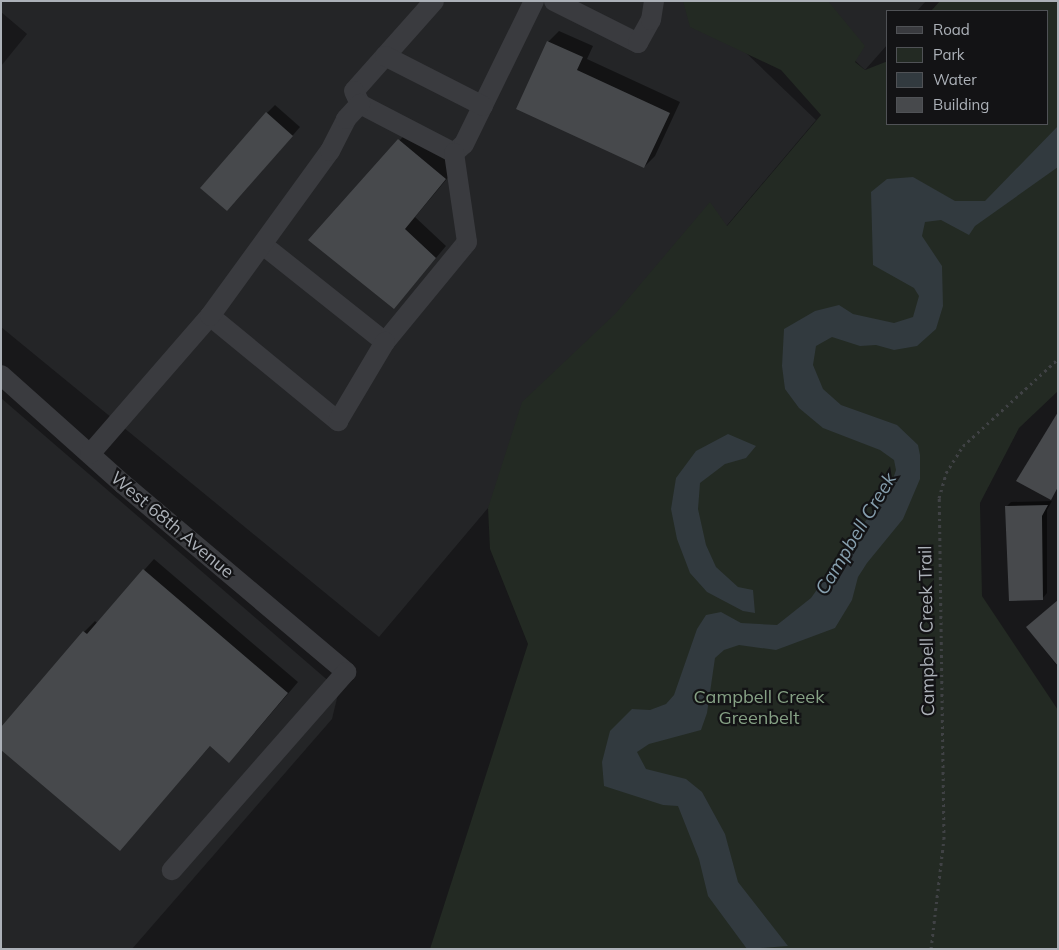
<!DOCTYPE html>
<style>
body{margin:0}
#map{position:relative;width:1059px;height:950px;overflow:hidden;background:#18181a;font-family:Mulish,sans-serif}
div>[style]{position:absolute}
.built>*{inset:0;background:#242527}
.green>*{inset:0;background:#232a23}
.water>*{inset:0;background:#323a3f}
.shadow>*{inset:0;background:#0007}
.building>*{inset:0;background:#47494c}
.path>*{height:3px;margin-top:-1.5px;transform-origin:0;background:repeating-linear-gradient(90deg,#404245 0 2.5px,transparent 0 6.5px)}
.minor>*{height:20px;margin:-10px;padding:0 10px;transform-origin:10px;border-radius:10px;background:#3a3b3f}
span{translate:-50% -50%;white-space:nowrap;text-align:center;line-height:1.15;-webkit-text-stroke:4.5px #131315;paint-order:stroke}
.street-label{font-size:18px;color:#acb1b8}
.park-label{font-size:18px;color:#86a185}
.water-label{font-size:19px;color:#87a0af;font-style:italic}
.frame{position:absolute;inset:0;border:2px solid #acb1b8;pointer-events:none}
.legend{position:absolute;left:886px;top:10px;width:162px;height:115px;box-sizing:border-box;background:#131315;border:1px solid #505256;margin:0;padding:6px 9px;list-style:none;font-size:15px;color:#acb1b8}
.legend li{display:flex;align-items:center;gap:10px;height:25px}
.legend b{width:25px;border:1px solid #505256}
</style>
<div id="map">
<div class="built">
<div style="clip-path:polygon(1px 1px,692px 1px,816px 120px,379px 637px,1px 327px,1px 66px,27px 34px,1px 12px)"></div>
<div style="clip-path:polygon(792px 1px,926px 1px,917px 11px,888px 11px,888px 44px,865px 70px)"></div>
<div style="clip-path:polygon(1px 398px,339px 690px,332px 719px,132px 949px,1px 949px)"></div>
</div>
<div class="green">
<div style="clip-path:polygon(683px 1px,828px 1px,865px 46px,855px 62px,865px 70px,888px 61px,888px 124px,1048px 124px,1048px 11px,931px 11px,940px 1px,1058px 1px,1058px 391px,1019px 428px,980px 503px,982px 596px,1058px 710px,1058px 949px,430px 949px,528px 644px,490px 549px,488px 508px,522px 402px,616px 313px,710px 202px,727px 226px,821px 115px,781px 70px,690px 27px)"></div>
</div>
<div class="water">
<div style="clip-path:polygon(1058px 126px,1058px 167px,975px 226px,969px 235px,941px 220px,925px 222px,922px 236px,942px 266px,943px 306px,936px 329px,917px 346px,894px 350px,876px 345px,860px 346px,832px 337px,816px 346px,813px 365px,823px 389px,841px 405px,897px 425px,918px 445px,920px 455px,920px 479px,903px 519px,867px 563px,858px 577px,852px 600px,835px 628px,776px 650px,739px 645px,724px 650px,715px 658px,707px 713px,701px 730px,649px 744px,637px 752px,646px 769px,686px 779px,702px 792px,725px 834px,738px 882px,788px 946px,747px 949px,708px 896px,699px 859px,678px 806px,663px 805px,604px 786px,602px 762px,610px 731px,632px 709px,650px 710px,666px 704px,674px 695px,697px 629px,706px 615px,721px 612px,741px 623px,777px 625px,811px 598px,891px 485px,896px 470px,894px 460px,880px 450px,823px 428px,799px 408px,785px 389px,782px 366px,784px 329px,815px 311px,839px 305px,853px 314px,894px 323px,913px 317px,919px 296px,914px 288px,873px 265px,871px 192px,887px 179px,913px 177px,955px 201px,985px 201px)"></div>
<div style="clip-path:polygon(728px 434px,756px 446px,746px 458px,725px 464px,700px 483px,698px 509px,706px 545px,716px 567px,738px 587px,753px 590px,755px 613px,743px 611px,707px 592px,690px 573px,677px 539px,671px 509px,676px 478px,696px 451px)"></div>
</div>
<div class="shadow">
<div style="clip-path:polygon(559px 31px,593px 46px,587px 59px,680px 102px,655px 156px,644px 167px,518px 108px,548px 42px)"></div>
<div style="clip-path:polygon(275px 105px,300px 127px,235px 202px,267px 113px)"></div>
<div style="clip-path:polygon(410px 129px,456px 168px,415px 217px,446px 246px,394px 308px,310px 239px)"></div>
<div style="clip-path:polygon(1052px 501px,1047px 510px,1047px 593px,1042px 599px,1006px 507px,1011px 502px)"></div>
<div style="clip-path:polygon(154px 559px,298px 682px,240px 750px,211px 745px,120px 850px,84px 632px,95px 621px,97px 623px)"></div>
<div style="clip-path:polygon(1058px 601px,1058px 667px,1027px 627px)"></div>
</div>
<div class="building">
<div style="clip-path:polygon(547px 41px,583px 57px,577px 70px,670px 113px,644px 168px,516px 109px)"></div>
<div style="clip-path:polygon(266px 112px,293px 136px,227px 211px,200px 188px)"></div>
<div style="clip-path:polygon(398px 139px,446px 179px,405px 229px,436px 258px,394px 309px,308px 240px)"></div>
<div style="clip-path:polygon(1058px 412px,1058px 487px,1051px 500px,1016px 481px)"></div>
<div style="clip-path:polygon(1048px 505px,1042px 516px,1043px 600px,1009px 601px,1005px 506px)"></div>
<div style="clip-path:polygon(143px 569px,288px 693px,229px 763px,210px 746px,120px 851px,1px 750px,1px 727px,83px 631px,87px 634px)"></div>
<div style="clip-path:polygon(1058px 600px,1058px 666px,1026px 627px)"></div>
</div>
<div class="path">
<div style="left:931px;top:949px;width:111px;rotate:-83.3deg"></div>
<div style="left:944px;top:839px;width:341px;rotate:-90.8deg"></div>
<div style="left:939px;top:498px;width:26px;rotate:-74deg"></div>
<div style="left:946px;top:473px;width:32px;rotate:-58deg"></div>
<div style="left:963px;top:446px;width:129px;rotate:-42.5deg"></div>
</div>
<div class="minor">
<div style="left:434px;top:1px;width:120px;rotate:131.6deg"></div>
<div style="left:354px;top:91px;width:14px;rotate:65deg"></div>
<div style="left:360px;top:104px;width:106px;rotate:27.5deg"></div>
<div style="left:454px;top:153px;width:13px;rotate:-42deg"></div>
<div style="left:464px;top:144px;width:159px;rotate:-63.9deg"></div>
<div style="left:554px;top:1px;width:94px;rotate:26.6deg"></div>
<div style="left:638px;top:43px;width:26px;rotate:-61deg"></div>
<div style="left:651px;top:20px;width:19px;rotate:-81deg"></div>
<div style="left:385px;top:56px;width:110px;rotate:27deg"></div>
<div style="left:263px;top:245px;width:156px;rotate:38.5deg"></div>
<div style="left:385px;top:342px;width:129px;rotate:-50.6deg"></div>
<div style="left:467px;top:242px;width:90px;rotate:-98.3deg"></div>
<div style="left:210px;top:316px;width:166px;rotate:39.4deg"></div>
<div style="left:338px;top:421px;width:92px;rotate:-59.3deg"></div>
<div style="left:1px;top:375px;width:164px;rotate:41.8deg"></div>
<div style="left:123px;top:484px;width:292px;rotate:40.1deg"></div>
<div style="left:346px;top:672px;width:264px;rotate:131.3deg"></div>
<div style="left:90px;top:454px;width:183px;rotate:-49deg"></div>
<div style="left:210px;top:316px;width:204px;rotate:-54deg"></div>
<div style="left:330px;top:151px;width:36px;rotate:-63deg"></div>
<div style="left:346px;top:119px;width:21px;rotate:-47deg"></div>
</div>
<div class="street-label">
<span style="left:172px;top:525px;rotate:40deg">West 68th Avenue</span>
<span style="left:927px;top:631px;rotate:-91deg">Campbell Creek Trail</span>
</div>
<div class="park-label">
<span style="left:759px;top:708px">Campbell Creek<br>Greenbelt</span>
</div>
<div class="water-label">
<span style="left:856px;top:534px;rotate:-59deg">Campbell Creek</span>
</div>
<div class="frame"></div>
<ul class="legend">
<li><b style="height:6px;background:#3a3b3f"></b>Road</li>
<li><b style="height:14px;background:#232a23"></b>Park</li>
<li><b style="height:14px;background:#323a3f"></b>Water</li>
<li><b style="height:14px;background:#47494c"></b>Building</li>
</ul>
</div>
